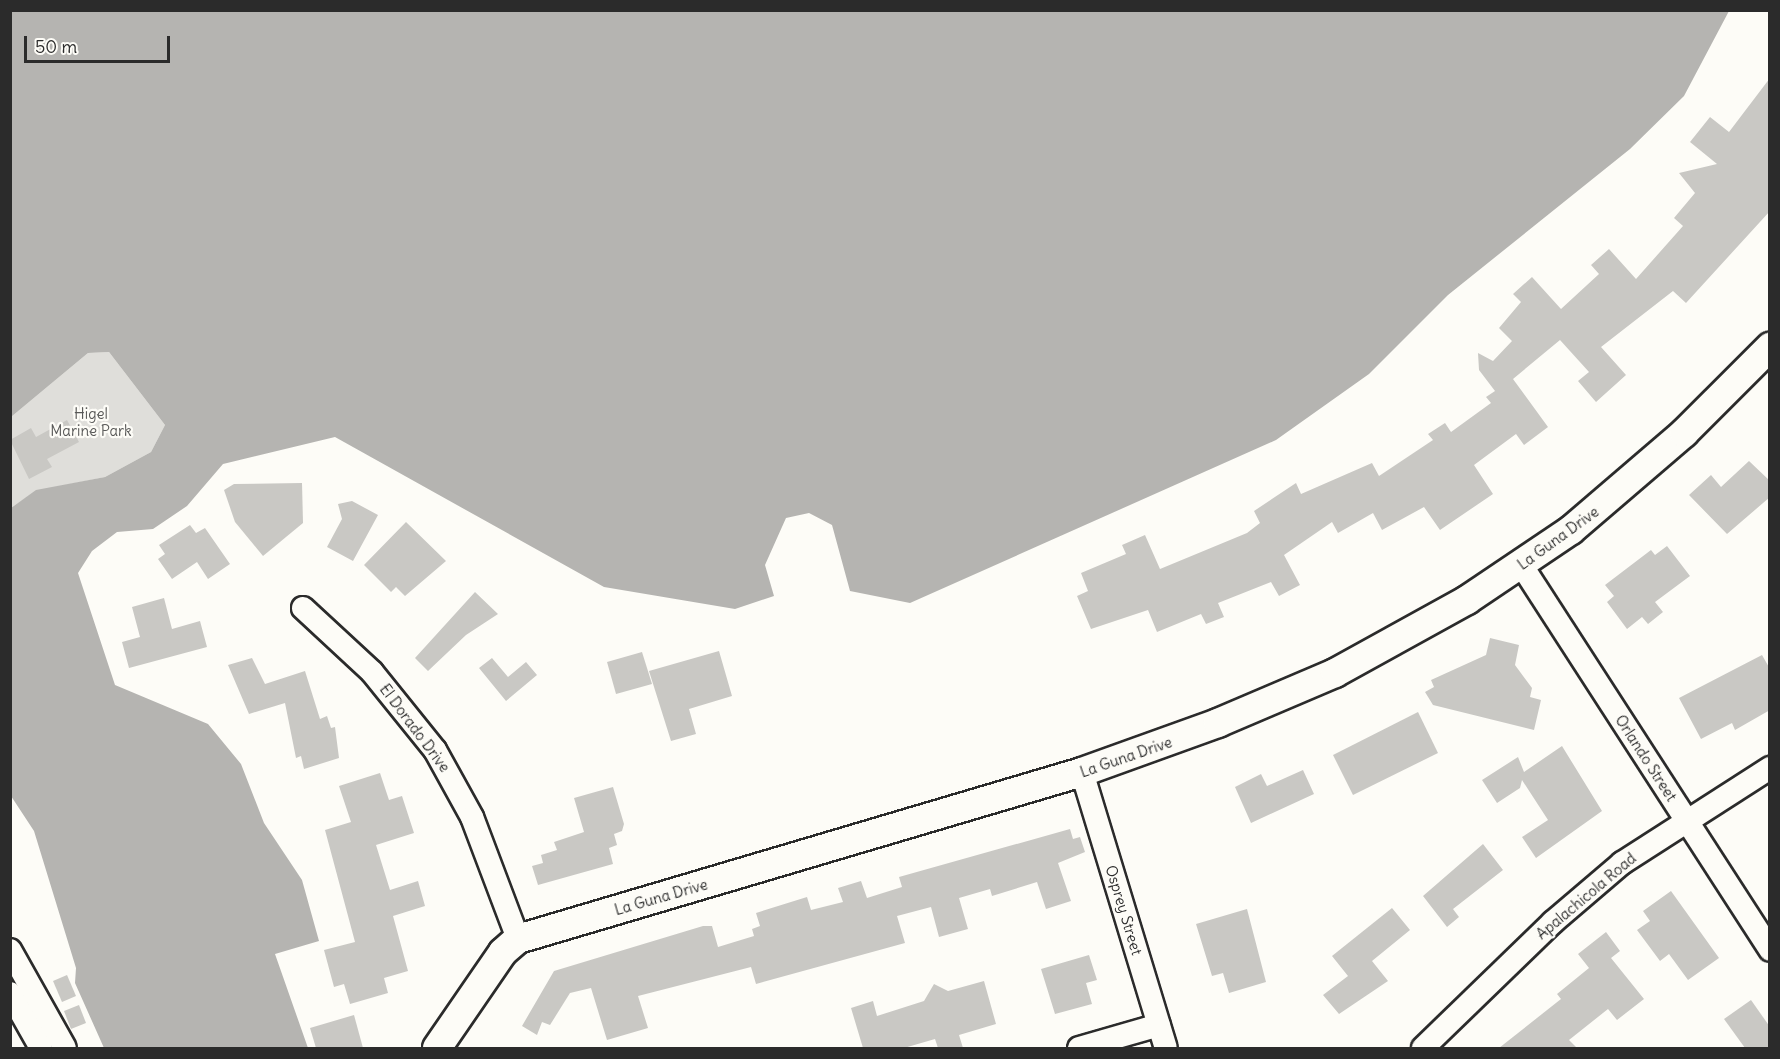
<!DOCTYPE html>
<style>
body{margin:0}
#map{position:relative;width:1780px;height:1059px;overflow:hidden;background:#fdfcf7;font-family:Delius,sans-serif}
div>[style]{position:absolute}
.green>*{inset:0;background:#dfdeda}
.water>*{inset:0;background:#b5b4b1}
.building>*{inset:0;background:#c9c8c4}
.roads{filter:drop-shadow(2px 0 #2b2b2b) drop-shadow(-2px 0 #2b2b2b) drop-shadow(0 2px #2b2b2b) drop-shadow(0 -2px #2b2b2b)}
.minor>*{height:22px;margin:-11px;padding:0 11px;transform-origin:11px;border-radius:11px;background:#fdfcf7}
.tertiary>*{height:28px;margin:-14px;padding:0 14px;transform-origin:14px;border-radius:14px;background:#fdfcf7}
span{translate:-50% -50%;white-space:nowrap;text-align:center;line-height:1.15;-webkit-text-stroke:4.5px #fdfcf7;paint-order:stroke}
.park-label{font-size:15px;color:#585857}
.street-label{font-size:15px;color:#2b2b2b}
.frame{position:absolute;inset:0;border:12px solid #2b2b2b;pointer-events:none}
.scale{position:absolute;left:24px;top:36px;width:146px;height:27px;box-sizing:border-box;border:3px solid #2b2b2b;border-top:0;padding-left:8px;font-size:18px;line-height:21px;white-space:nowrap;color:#2b2b2b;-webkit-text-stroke:4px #fdfcf7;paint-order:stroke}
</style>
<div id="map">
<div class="green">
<div style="clip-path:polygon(109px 352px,165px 425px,151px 452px,105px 477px,36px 491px,11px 508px,11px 417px,88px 353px)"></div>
</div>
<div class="water">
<div style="clip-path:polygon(11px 10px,1729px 10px,1729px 11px,1684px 96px,1630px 149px,1448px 295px,1369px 374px,1276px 440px,910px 603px,850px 591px,832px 525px,809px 513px,786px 518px,765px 565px,774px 596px,735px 609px,604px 587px,335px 437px,223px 464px,187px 506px,153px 529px,117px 532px,92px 551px,78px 573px,115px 685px,208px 724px,241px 764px,264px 823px,302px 880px,319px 941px,275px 954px,308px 1048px,104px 1048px,75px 983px,76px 968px,34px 831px,11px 796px,11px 508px,36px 490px,105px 477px,151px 452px,165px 425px,109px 352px,88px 353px,11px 417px)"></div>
</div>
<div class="building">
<div style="clip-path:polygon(1770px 78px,1770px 211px,1686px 303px,1673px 291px,1601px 347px,1626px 375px,1596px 402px,1578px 381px,1589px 372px,1560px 340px,1513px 379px,1548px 427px,1524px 445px,1516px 434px,1474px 465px,1493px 494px,1440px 530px,1424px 507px,1382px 530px,1373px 513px,1338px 533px,1332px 522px,1284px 555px,1300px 585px,1279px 596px,1271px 582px,1218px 603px,1224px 617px,1206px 624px,1201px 614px,1157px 632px,1148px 610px,1091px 629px,1077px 596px,1088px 591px,1081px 573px,1126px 554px,1122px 545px,1145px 535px,1160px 569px,1247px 533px,1260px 523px,1254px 511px,1296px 483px,1301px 494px,1372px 463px,1379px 476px,1433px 440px,1428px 434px,1445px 423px,1451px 432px,1491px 403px,1486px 397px,1495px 391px,1479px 370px,1478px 353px,1493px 361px,1512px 341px,1499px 328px,1521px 302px,1513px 294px,1532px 277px,1561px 309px,1599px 274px,1591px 265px,1609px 249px,1636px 279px,1683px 226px,1674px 218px,1695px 193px,1679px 173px,1717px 164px,1690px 142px,1710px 117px,1729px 132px)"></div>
<div style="clip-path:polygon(67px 420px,79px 442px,47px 459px,52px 467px,29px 479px,10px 440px,31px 428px,36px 437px)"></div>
<div style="clip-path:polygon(1749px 461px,1770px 481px,1770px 497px,1727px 534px,1689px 495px,1711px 475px,1721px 487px)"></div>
<div style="clip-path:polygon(302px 483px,303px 523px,263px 556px,235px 522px,224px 490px,234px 484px)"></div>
<div style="clip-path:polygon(352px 501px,378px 515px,353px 561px,327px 547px,342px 519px,338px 504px)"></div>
<div style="clip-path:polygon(406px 522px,446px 561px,405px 596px,396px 587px,391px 592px,364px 565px)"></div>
<div style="clip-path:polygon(190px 525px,196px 533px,205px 528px,230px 564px,208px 579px,197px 562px,172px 579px,158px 559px,165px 554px,159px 545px)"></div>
<div style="clip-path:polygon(1667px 546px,1690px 576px,1655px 602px,1663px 612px,1648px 624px,1642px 617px,1627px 629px,1607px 602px,1614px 596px,1605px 585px,1651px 550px,1655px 555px)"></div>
<div style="clip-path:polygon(475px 592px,498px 614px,466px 635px,428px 671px,415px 658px)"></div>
<div style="clip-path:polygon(164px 598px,172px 629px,200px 621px,207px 647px,129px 668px,122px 642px,140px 637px,132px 607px)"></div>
<div style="clip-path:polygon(1490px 638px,1519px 645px,1515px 665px,1532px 688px,1530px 697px,1541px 700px,1534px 730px,1433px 705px,1425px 692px,1434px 687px,1431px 680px,1486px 655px)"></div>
<div style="clip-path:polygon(719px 651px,732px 696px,689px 709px,696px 734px,671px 741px,649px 671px)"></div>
<div style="clip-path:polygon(642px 652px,652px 684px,616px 694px,607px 662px)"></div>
<div style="clip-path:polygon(1762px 655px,1770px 669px,1770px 710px,1735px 730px,1732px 723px,1701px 739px,1679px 698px)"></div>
<div style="clip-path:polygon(252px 658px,265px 684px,305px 671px,320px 719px,327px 716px,331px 728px,335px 727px,339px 758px,304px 769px,301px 756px,296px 758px,285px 703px,249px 714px,228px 665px)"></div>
<div style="clip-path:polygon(492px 658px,508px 677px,526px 662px,537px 675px,506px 701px,479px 668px)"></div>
<div style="clip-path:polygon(1418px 712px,1438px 753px,1353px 795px,1333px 755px)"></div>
<div style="clip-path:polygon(1562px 746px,1602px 811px,1536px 858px,1522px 837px,1548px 820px,1522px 780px,1520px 788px,1497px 803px,1482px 780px,1518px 757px,1524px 772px)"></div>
<div style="clip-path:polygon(1303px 770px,1314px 794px,1251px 823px,1235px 787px,1261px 774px,1267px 786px)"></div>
<div style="clip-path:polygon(380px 773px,389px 800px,402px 796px,414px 833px,376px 845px,390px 890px,418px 881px,425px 906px,393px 916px,408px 971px,384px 978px,388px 993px,350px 1004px,344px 984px,334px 987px,324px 950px,355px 942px,325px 830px,351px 822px,339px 786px)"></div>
<div style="clip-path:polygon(613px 787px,624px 824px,622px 831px,614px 834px,617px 845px,609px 848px,613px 864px,538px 885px,532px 866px,543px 863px,541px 855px,557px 850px,554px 842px,584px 832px,574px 798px)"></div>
<div style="clip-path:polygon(1070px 829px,1073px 839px,1080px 837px,1085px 852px,1058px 863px,1071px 901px,1046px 909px,1037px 882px,992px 896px,990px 889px,959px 898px,968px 929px,939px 937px,931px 907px,897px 916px,905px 943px,756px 984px,751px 967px,638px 996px,648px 1028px,607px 1040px,591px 988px,570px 993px,550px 1025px,542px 1022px,537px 1035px,522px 1026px,554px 971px,703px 926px,712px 926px,718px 947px,754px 936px,752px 929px,760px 926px,756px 913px,807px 897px,811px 910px,843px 902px,838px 888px,861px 881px,867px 898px,902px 887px,899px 877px)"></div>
<div style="clip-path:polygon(1483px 844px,1503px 870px,1453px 909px,1459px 917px,1447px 927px,1423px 896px)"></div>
<div style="clip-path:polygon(1671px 891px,1719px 958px,1688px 980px,1669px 954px,1660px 961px,1637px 930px,1650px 921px,1643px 911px)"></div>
<div style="clip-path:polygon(1392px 908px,1410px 930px,1372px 961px,1388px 981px,1339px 1014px,1323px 995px,1348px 976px,1332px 956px)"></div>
<div style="clip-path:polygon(1247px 909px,1266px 982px,1229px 993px,1223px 973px,1212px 976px,1196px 924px)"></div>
<div style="clip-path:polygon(1606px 932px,1620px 951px,1611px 958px,1644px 999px,1617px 1020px,1608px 1009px,1569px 1040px,1577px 1048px,1499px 1048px,1561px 999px,1557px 994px,1589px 968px,1578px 954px)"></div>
<div style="clip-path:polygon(1089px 955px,1097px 980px,1086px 983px,1092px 1004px,1055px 1014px,1041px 969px)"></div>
<div style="clip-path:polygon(67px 975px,76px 996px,62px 1002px,53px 981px)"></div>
<div style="clip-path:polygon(984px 981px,996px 1024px,959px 1035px,963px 1048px,938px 1048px,935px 1039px,904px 1048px,863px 1048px,851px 1008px,873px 1001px,877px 1016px,924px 1001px,934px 984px,948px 991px)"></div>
<div style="clip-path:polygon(1751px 1000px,1770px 1027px,1770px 1048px,1745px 1048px,1724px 1019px)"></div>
<div style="clip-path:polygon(79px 1005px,86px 1023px,71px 1029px,64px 1011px)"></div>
<div style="clip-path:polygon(354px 1015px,363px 1048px,316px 1048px,310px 1028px)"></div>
</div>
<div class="roads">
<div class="minor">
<div style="left:1522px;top:566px;width:457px;rotate:57.1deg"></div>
<div style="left:303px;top:608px;width:94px;rotate:42.8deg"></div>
<div style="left:372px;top:672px;width:100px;rotate:51.1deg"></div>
<div style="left:435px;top:750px;width:77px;rotate:61.1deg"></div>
<div style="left:472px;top:817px;width:130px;rotate:69.3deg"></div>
<div style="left:1082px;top:772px;width:288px;rotate:73.1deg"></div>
<div style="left:10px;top:950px;width:112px;rotate:60.7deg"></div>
<div style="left:10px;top:993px;width:63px;rotate:60.6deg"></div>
<div style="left:1079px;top:1048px;width:83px;rotate:-16deg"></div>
<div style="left:1423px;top:1048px;width:181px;rotate:-44.1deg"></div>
<div style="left:1553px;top:922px;width:91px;rotate:-40.5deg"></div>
<div style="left:1622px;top:863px;width:176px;rotate:-32.7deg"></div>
</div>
<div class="tertiary">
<div style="left:437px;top:1048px;width:116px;rotate:-55.5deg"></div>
<div style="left:503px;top:952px;width:20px;rotate:-41deg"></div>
<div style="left:518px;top:939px;width:588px;rotate:-16.49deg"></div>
<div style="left:1082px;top:772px;width:145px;rotate:-19.8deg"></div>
<div style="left:1218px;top:723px;width:127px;rotate:-23.1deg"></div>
<div style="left:1335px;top:673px;width:151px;rotate:-28.9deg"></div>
<div style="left:1467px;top:600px;width:125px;rotate:-33.9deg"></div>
<div style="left:1571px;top:530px;width:149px;rotate:-40.6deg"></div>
<div style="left:1684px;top:433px;width:122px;rotate:-45deg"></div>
</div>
</div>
<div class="park-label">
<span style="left:91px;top:422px">Higel<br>Marine Park</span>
</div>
<div class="street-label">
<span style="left:1558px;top:538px;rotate:-36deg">La Guna Drive</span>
<span style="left:415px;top:728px;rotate:53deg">El Dorado Drive</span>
<span style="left:1126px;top:757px;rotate:-19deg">La Guna Drive</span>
<span style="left:1646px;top:758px;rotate:57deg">Orlando Street</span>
<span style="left:1586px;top:896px;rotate:-40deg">Apalachicola Road</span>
<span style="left:661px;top:897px;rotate:-16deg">La Guna Drive</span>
<span style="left:1124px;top:910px;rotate:73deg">Osprey Street</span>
</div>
<div class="frame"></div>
<div class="scale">50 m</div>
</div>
